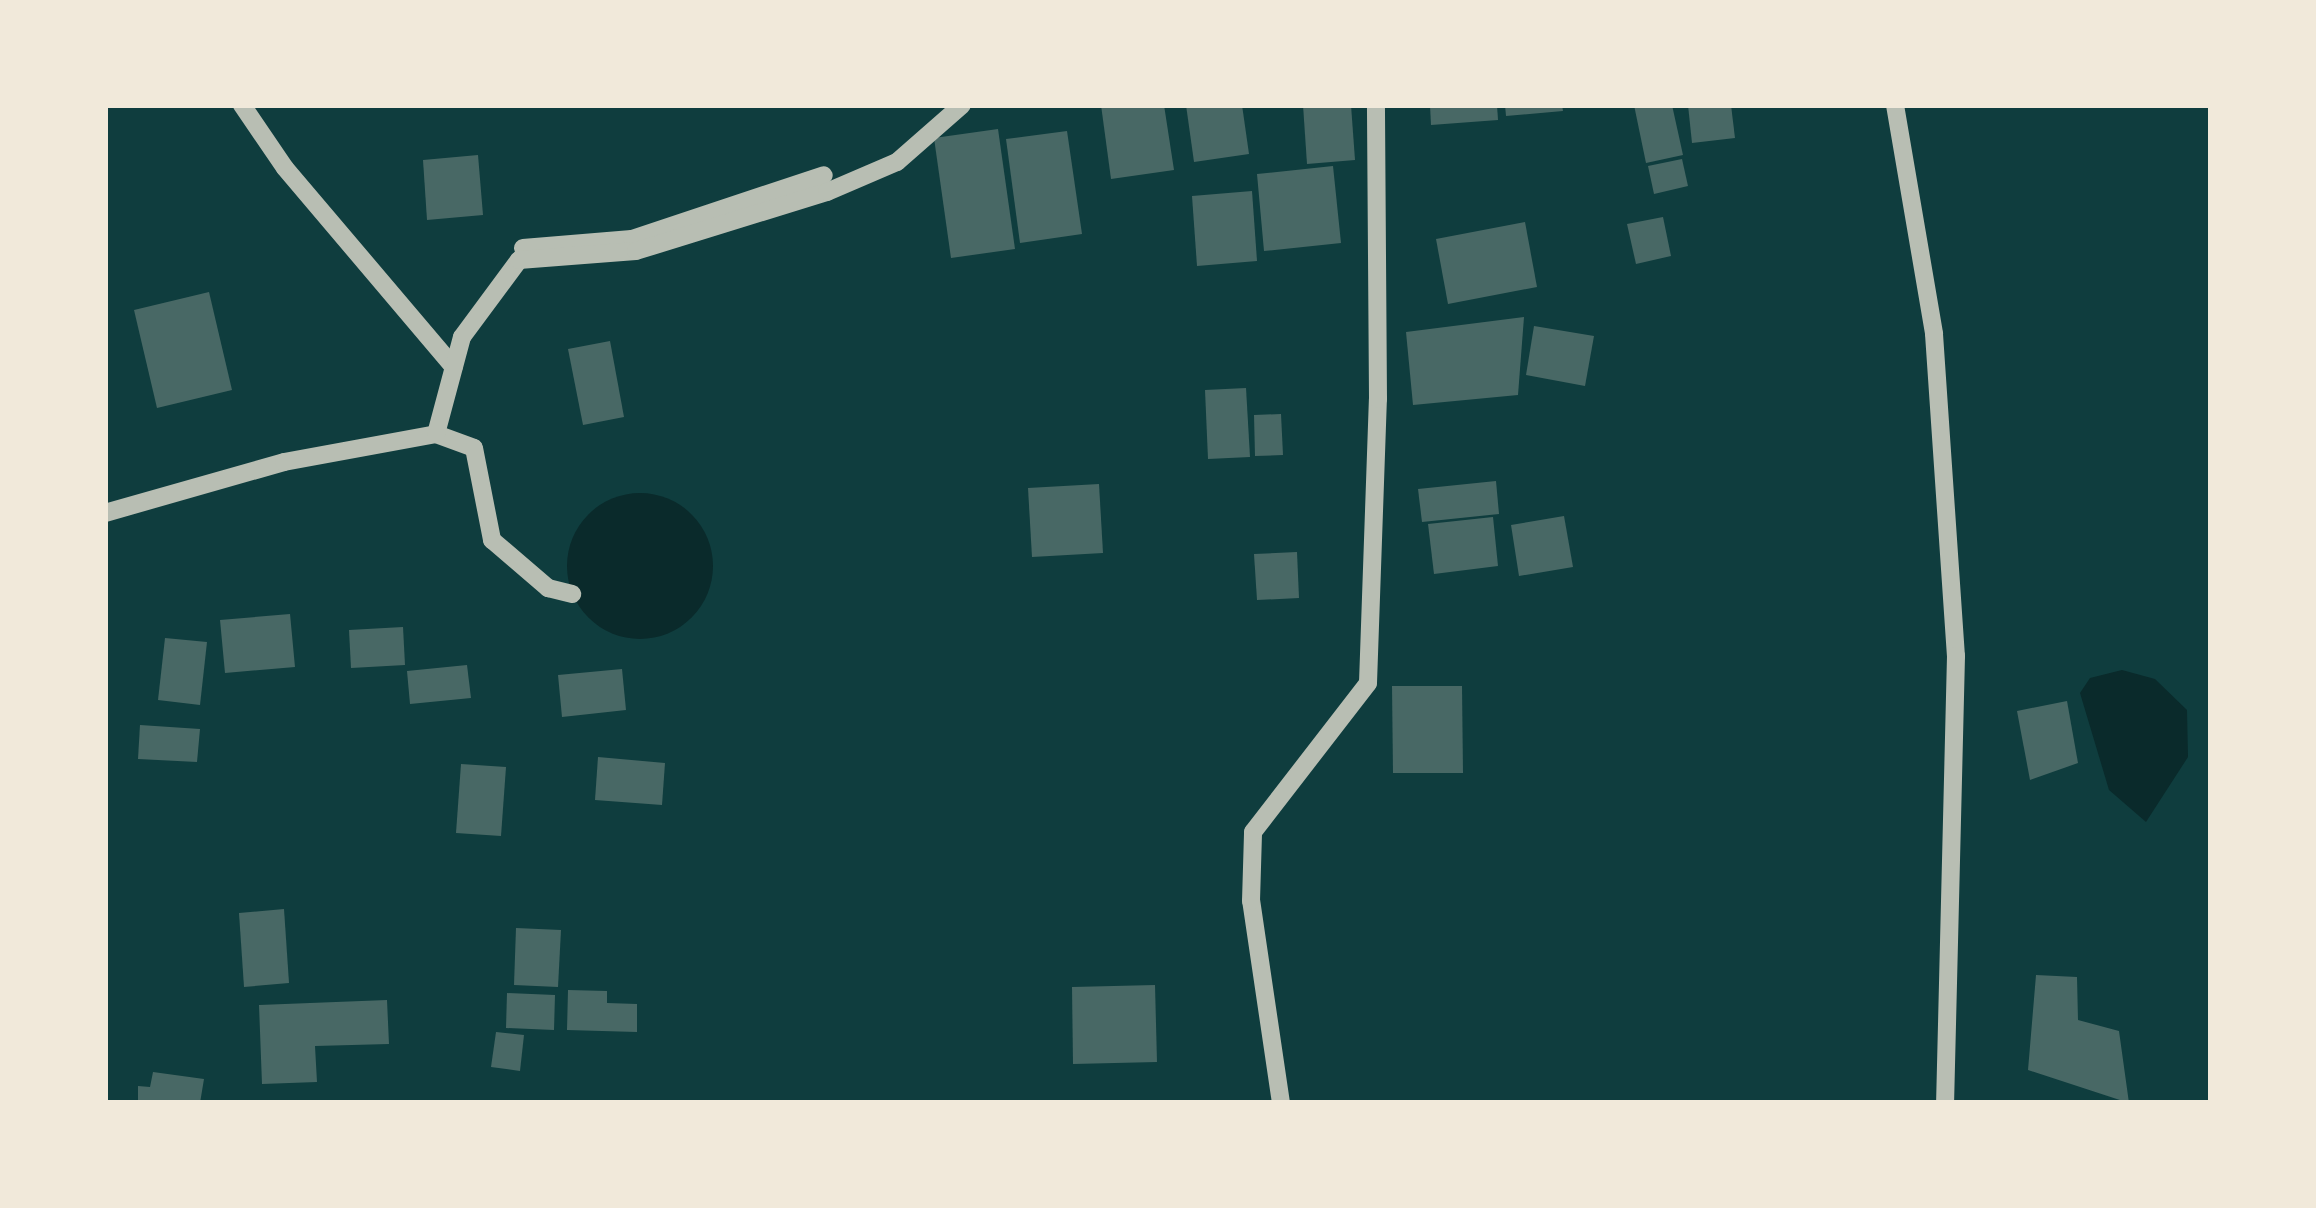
<!DOCTYPE html>
<style>
body{margin:0}
#map{position:relative;width:2316px;height:1208px;overflow:hidden;background:#0f3d3e;font-family:Raleway,sans-serif}
div>[style]{position:absolute}
.water>*{inset:0;background:#0a2a2b}
.round{border-radius:50%}
.building>*{inset:0;background:#486865}
.tertiary>*{height:18px;margin:-9px;padding:0 9px;transform-origin:9px;border-radius:9px;background:#b8beb3}
span{translate:-50% -50%;white-space:nowrap;text-align:center;line-height:1.15;-webkit-text-stroke:8px #f1e9da;paint-order:stroke}
.frame{position:absolute;inset:0;border:108px solid #f1e9da;pointer-events:none}
</style>
<div id="map">
<div class="water">
<div class="round" style="left:567px;top:493px;width:146px;height:146px"></div>
<div style="clip-path:polygon(2122px 670px,2155px 679px,2187px 710px,2188px 757px,2146px 822px,2109px 790px,2080px 693px,2090px 678px)"></div>
</div>
<div class="building">
<div style="clip-path:polygon(1101px 105px,1164px 105px,1174px 170px,1111px 179px)"></div>
<div style="clip-path:polygon(1186px 105px,1242px 105px,1249px 154px,1194px 162px)"></div>
<div style="clip-path:polygon(1303px 105px,1351px 105px,1355px 160px,1307px 164px)"></div>
<div style="clip-path:polygon(1430px 105px,1497px 105px,1498px 120px,1431px 125px)"></div>
<div style="clip-path:polygon(1505px 105px,1562px 105px,1563px 111px,1506px 116px)"></div>
<div style="clip-path:polygon(1634px 105px,1672px 105px,1683px 155px,1646px 163px)"></div>
<div style="clip-path:polygon(1688px 105px,1731px 105px,1735px 138px,1692px 143px)"></div>
<div style="clip-path:polygon(998px 129px,1015px 249px,951px 258px,934px 138px)"></div>
<div style="clip-path:polygon(1067px 131px,1082px 234px,1020px 243px,1006px 139px)"></div>
<div style="clip-path:polygon(478px 155px,483px 215px,427px 220px,423px 160px)"></div>
<div style="clip-path:polygon(1682px 159px,1688px 186px,1654px 194px,1648px 166px)"></div>
<div style="clip-path:polygon(1333px 166px,1341px 243px,1264px 251px,1257px 174px)"></div>
<div style="clip-path:polygon(1252px 191px,1257px 261px,1197px 266px,1192px 196px)"></div>
<div style="clip-path:polygon(1663px 217px,1671px 256px,1636px 264px,1627px 224px)"></div>
<div style="clip-path:polygon(1525px 222px,1537px 287px,1448px 304px,1436px 239px)"></div>
<div style="clip-path:polygon(209px 292px,232px 390px,157px 408px,134px 310px)"></div>
<div style="clip-path:polygon(1524px 317px,1518px 395px,1413px 405px,1406px 332px)"></div>
<div style="clip-path:polygon(1534px 326px,1594px 336px,1585px 386px,1526px 375px)"></div>
<div style="clip-path:polygon(610px 341px,624px 417px,583px 425px,568px 349px)"></div>
<div style="clip-path:polygon(1246px 388px,1250px 457px,1208px 459px,1205px 390px)"></div>
<div style="clip-path:polygon(1281px 414px,1283px 455px,1255px 456px,1254px 415px)"></div>
<div style="clip-path:polygon(1496px 481px,1499px 514px,1422px 522px,1418px 489px)"></div>
<div style="clip-path:polygon(1099px 484px,1103px 553px,1032px 557px,1028px 488px)"></div>
<div style="clip-path:polygon(1564px 516px,1573px 567px,1519px 576px,1511px 525px)"></div>
<div style="clip-path:polygon(1493px 517px,1498px 566px,1434px 574px,1428px 524px)"></div>
<div style="clip-path:polygon(1297px 552px,1299px 598px,1257px 600px,1254px 554px)"></div>
<div style="clip-path:polygon(290px 614px,295px 667px,225px 673px,220px 620px)"></div>
<div style="clip-path:polygon(403px 627px,405px 665px,351px 668px,349px 630px)"></div>
<div style="clip-path:polygon(165px 638px,207px 642px,200px 705px,158px 700px)"></div>
<div style="clip-path:polygon(467px 665px,471px 698px,410px 704px,407px 671px)"></div>
<div style="clip-path:polygon(622px 669px,626px 710px,562px 717px,558px 675px)"></div>
<div style="clip-path:polygon(1392px 686px,1462px 686px,1463px 773px,1393px 773px)"></div>
<div style="clip-path:polygon(2067px 701px,2078px 763px,2030px 780px,2017px 711px)"></div>
<div style="clip-path:polygon(140px 725px,200px 729px,197px 762px,138px 759px)"></div>
<div style="clip-path:polygon(598px 757px,665px 763px,662px 805px,595px 800px)"></div>
<div style="clip-path:polygon(461px 764px,506px 767px,501px 836px,456px 833px)"></div>
<div style="clip-path:polygon(284px 909px,289px 983px,244px 987px,239px 913px)"></div>
<div style="clip-path:polygon(516px 928px,561px 930px,558px 987px,514px 985px)"></div>
<div style="clip-path:polygon(2036px 975px,2077px 977px,2078px 1020px,2119px 1031px,2129px 1103px,2028px 1070px)"></div>
<div style="clip-path:polygon(1155px 985px,1157px 1062px,1073px 1064px,1072px 987px)"></div>
<div style="clip-path:polygon(568px 990px,607px 991px,607px 1003px,637px 1004px,637px 1032px,567px 1030px)"></div>
<div style="clip-path:polygon(507px 993px,555px 995px,554px 1030px,506px 1028px)"></div>
<div style="clip-path:polygon(387px 1000px,389px 1044px,315px 1046px,317px 1082px,262px 1084px,259px 1005px)"></div>
<div style="clip-path:polygon(496px 1032px,524px 1035px,520px 1071px,491px 1067px)"></div>
<div style="clip-path:polygon(153px 1072px,204px 1079px,200px 1103px,138px 1103px,138px 1086px,150px 1087px)"></div>
</div>
<div class="tertiary">
<div style="left:242px;top:105px;width:76px;rotate:55.7deg"></div>
<div style="left:285px;top:168px;width:261px;rotate:49.7deg"></div>
<div style="left:1895px;top:105px;width:232px;rotate:80.3deg"></div>
<div style="left:1934px;top:334px;width:323px;rotate:86.1deg"></div>
<div style="left:1956px;top:656px;width:447px;rotate:91.4deg"></div>
<div style="left:523px;top:248px;width:109px;rotate:-4.7deg"></div>
<div style="left:632px;top:239px;width:202px;rotate:-18.4deg"></div>
<div style="left:436px;top:434px;width:40px;rotate:20.2deg"></div>
<div style="left:474px;top:448px;width:94px;rotate:78.9deg"></div>
<div style="left:492px;top:540px;width:74px;rotate:40.6deg"></div>
<div style="left:548px;top:588px;width:25px;rotate:14deg"></div>
<div style="left:105px;top:513px;width:186px;rotate:-15.9deg"></div>
<div style="left:284px;top:462px;width:155px;rotate:-10.4deg"></div>
<div style="left:436px;top:434px;width:100px;rotate:-75deg"></div>
<div style="left:462px;top:337px;width:96px;rotate:-53.5deg"></div>
<div style="left:519px;top:260px;width:117px;rotate:-4.4deg"></div>
<div style="left:636px;top:251px;width:200px;rotate:-17.2deg"></div>
<div style="left:827px;top:192px;width:76px;rotate:-23.2deg"></div>
<div style="left:897px;top:162px;width:86px;rotate:-41.2deg"></div>
<div style="left:1281px;top:1103px;width:204px;rotate:-98.4deg"></div>
<div style="left:1251px;top:901px;width:69px;rotate:-88.3deg"></div>
<div style="left:1253px;top:832px;width:188px;rotate:-52.3deg"></div>
<div style="left:1368px;top:683px;width:284px;rotate:-88deg"></div>
<div style="left:1378px;top:399px;width:294px;rotate:-90.4deg"></div>
</div>
<div class="frame"></div>
</div>
